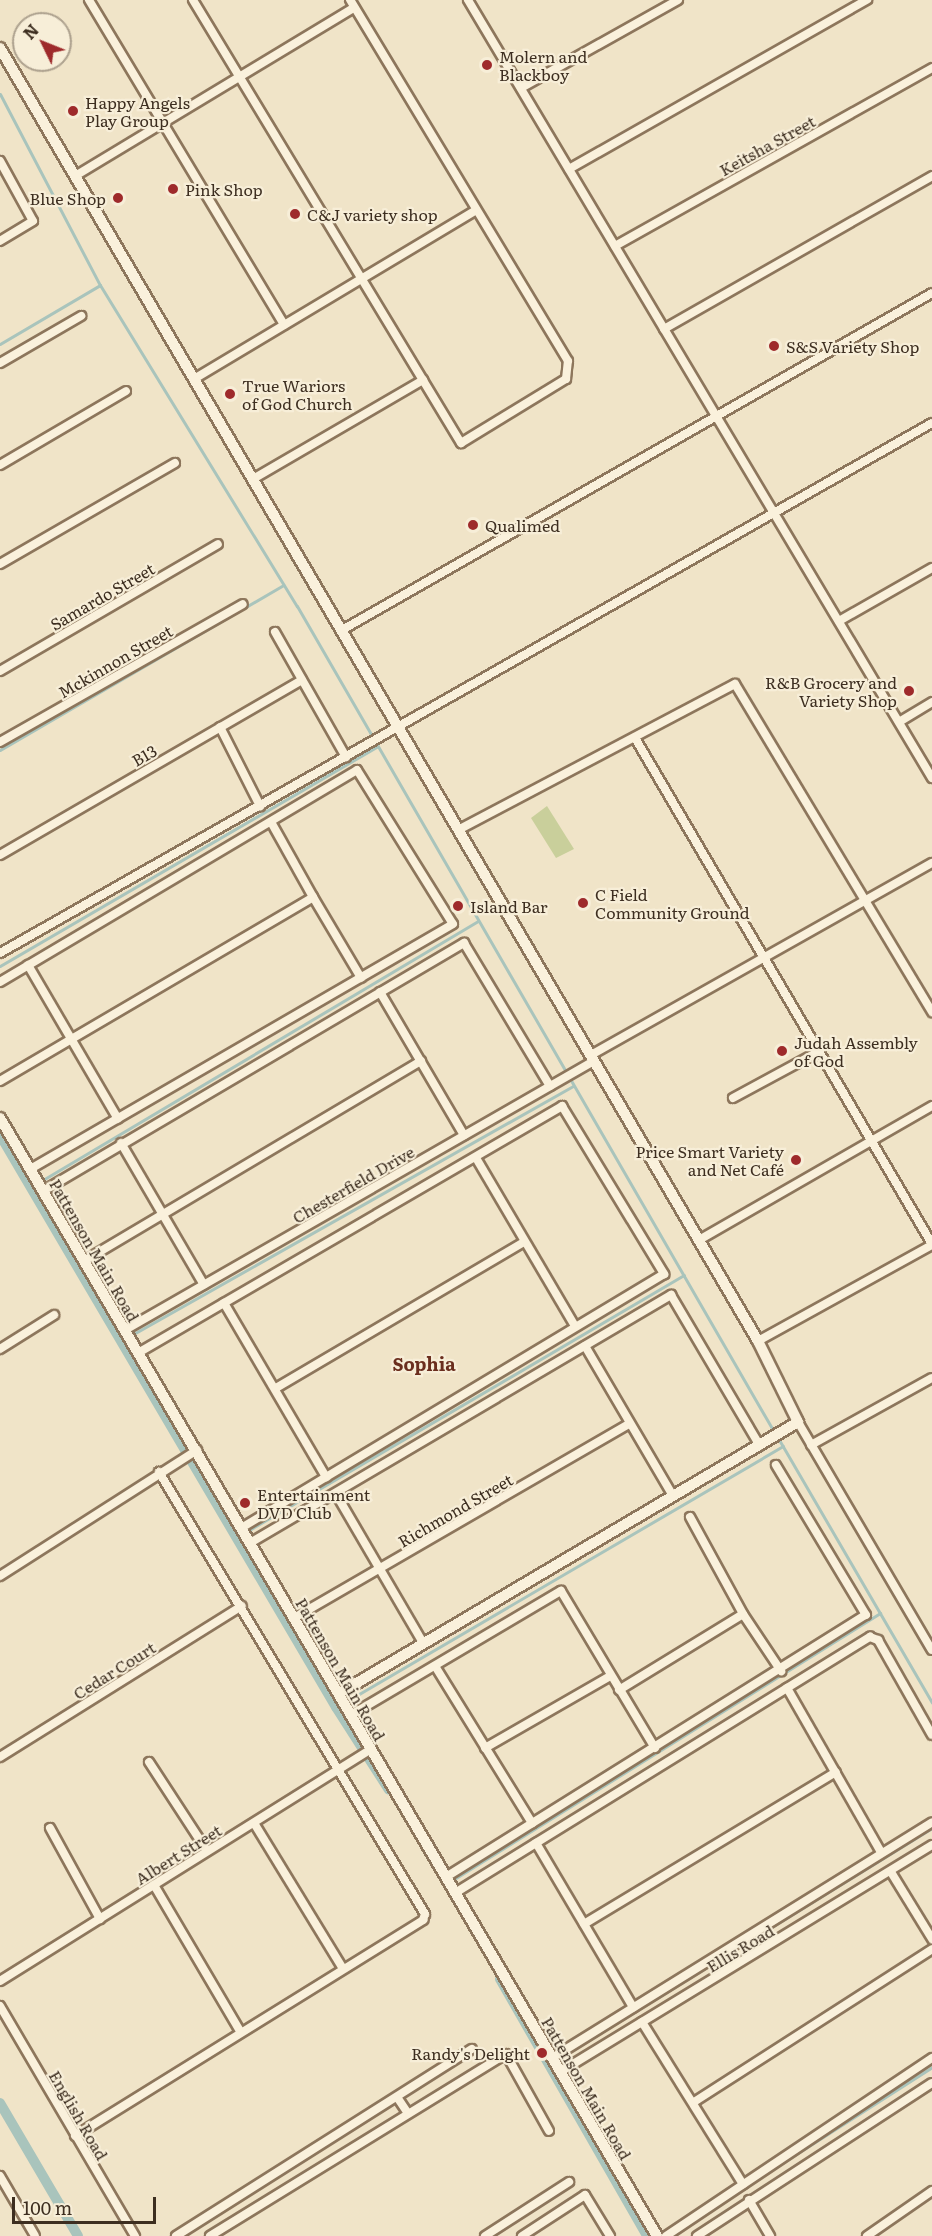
<!DOCTYPE html>
<meta charset="utf-8">
<style>
body{margin:0}
#map{position:relative;width:932px;height:2236px;overflow:hidden;background:#f0e4c8;font-family:Literata,serif}
div>[style]{position:absolute}
.green>*{inset:0;background:#c9cf9b}
.stream>*{height:3px;margin:-1.5px;padding:0 1.5px;transform-origin:1.5px;border-radius:1.5px;background:#a9c4bc}
.canal>*{height:10px;margin:-5px;padding:0 5px;transform-origin:5px;border-radius:5px;background:#a9c4bc}
.roads{filter:drop-shadow(2px 0 #8d765c) drop-shadow(-2px 0 #8d765c) drop-shadow(0 2px #8d765c) drop-shadow(0 -2px #8d765c)}
.street>*{height:8px;margin:-4px;padding:0 4px;transform-origin:4px;border-radius:4px;background:#faf1dc}
.secondary>*{height:10px;margin:-5px;padding:0 5px;transform-origin:5px;border-radius:5px;background:#faf1dc}
.dots>*{width:16px;height:16px;translate:-50% -50%;box-sizing:border-box;border:3px solid #f7eed8;border-radius:50%}
span{translate:-50% -50%;white-space:nowrap;text-align:center;line-height:1.15;-webkit-text-stroke:4.5px #f7eed8;paint-order:stroke}
.poi-label{font-size:16px;color:#3d2e20}
.left{translate:0 -50%;text-align:left}
.right{translate:-100% -50%;text-align:right}
.street-label{font-size:16px;color:#3d2e20}
.neighbourhood-label{font-size:18px;color:#6b2e1e;font-weight:700}
.north{position:absolute;left:12px;top:12px;width:60px;height:60px;box-sizing:border-box;background:#f7eed8;border:2px solid #ada18e;border-radius:50%;rotate:313deg;font-size:16px;font-weight:700;line-height:24px;text-align:center;color:#3d2e20}
.north::after{content:'';display:block;margin:auto;width:21px;height:27px;background:#9e2a2b;clip-path:polygon(50% 0,100% 100%,50% 72%,0 100%)}
.scale{position:absolute;left:12px;top:2197px;width:144px;height:27px;box-sizing:border-box;border:3px solid #3d2e20;border-top:0;padding-left:8px;font-size:18px;line-height:21px;white-space:nowrap;color:#3d2e20;-webkit-text-stroke:4px #f7eed8;paint-order:stroke}
</style>
<div id="map">
<div class="green">
<div style="clip-path:polygon(547px 806px,574px 849px,556px 858px,531px 818px)"></div>
</div>
<div class="stream">
<div style="left:0;top:94px;width:216px;rotate:62.4deg"></div>
<div style="left:100px;top:285px;width:377px;rotate:58.5deg"></div>
<div style="left:297px;top:606px;width:954px;rotate:59.99deg"></div>
<div style="left:0;top:344px;width:116px;rotate:-30.5deg"></div>
<div style="left:0;top:750px;width:328px;rotate:-30.2deg"></div>
<div style="left:0;top:966px;width:436px;rotate:-30.2deg"></div>
<div style="left:41px;top:1181px;width:508px;rotate:-30.75deg"></div>
<div style="left:121px;top:1341px;width:519px;rotate:-29.43deg"></div>
<div style="left:778px;top:1438px;width:306px;rotate:59.8deg"></div>
<div style="left:237px;top:1537px;width:518px;rotate:-30.38deg"></div>
<div style="left:347px;top:1701px;width:505px;rotate:-30.32deg"></div>
<div style="left:451px;top:1881px;width:506px;rotate:-31.99deg"></div>
<div style="left:579px;top:2046px;width:415px;rotate:-31.7deg"></div>
<div style="left:757px;top:2179px;width:208px;rotate:-32.6deg"></div>
</div>
<div class="canal">
<div style="left:0;top:1135px;width:663px;rotate:59.57deg"></div>
<div style="left:336px;top:1707px;width:98px;rotate:57.4deg"></div>
<div style="left:500px;top:1979px;width:296px;rotate:60.2deg"></div>
<div style="left:0;top:2103px;width:154px;rotate:59.6deg"></div>
</div>
<div class="roads">
<div class="street">
<div style="left:89px;top:0;width:379px;rotate:59deg"></div>
<div style="left:193px;top:0;width:518px;rotate:58.83deg"></div>
<div style="left:461px;top:443px;width:123px;rotate:-31.4deg"></div>
<div style="left:566px;top:379px;width:18px;rotate:-84deg"></div>
<div style="left:568px;top:361px;width:422px;rotate:-121.1deg"></div>
<div style="left:468px;top:0;width:906px;rotate:59.19deg"></div>
<div style="left:521px;top:88px;width:180px;rotate:-29.3deg"></div>
<div style="left:0;top:161px;width:68px;rotate:61.2deg"></div>
<div style="left:33px;top:221px;width:39px;rotate:149deg"></div>
<div style="left:569px;top:169px;width:343px;rotate:-29.6deg"></div>
<div style="left:75px;top:176px;width:326px;rotate:-31.1deg"></div>
<div style="left:615px;top:246px;width:364px;rotate:-29.3deg"></div>
<div style="left:664px;top:329px;width:309px;rotate:-29.7deg"></div>
<div style="left:0;top:363px;width:94px;rotate:-30.1deg"></div>
<div style="left:194px;top:379px;width:329px;rotate:-30.9deg"></div>
<div style="left:0;top:465px;width:146px;rotate:-30.4deg"></div>
<div style="left:253px;top:479px;width:197px;rotate:-30.2deg"></div>
<div style="left:0;top:564px;width:202px;rotate:-30deg"></div>
<div style="left:839px;top:621px;width:107px;rotate:-29.7deg"></div>
<div style="left:342px;top:630px;width:679px;rotate:-29.73deg"></div>
<div style="left:275px;top:632px;width:144px;rotate:60.4deg"></div>
<div style="left:0;top:671px;width:252px;rotate:-30.2deg"></div>
<div style="left:899px;top:722px;width:39px;rotate:-31deg"></div>
<div style="left:220px;top:727px;width:89px;rotate:63.1deg"></div>
<div style="left:635px;top:738px;width:587px;rotate:59.59deg"></div>
<div style="left:0;top:742px;width:279px;rotate:-29.6deg"></div>
<div style="left:458px;top:830px;width:313px;rotate:-27.8deg"></div>
<div style="left:735px;top:684px;width:383px;rotate:59deg"></div>
<div style="left:0;top:855px;width:349px;rotate:-30.1deg"></div>
<div style="left:313px;top:897px;width:94px;rotate:59.3deg"></div>
<div style="left:0;top:953px;width:1072px;rotate:-29.63deg"></div>
<div style="left:28px;top:965px;width:178px;rotate:59.7deg"></div>
<div style="left:0;top:982px;width:415px;rotate:-30.7deg"></div>
<div style="left:357px;top:770px;width:181px;rotate:58.1deg"></div>
<div style="left:453px;top:924px;width:489px;rotate:149.9deg"></div>
<div style="left:380px;top:992px;width:166px;rotate:59.6deg"></div>
<div style="left:591px;top:1055px;width:391px;rotate:-29.4deg"></div>
<div style="left:0;top:1081px;width:363px;rotate:-30.4deg"></div>
<div style="left:313px;top:897px;width:86px;rotate:-119.2deg"></div>
<div style="left:733px;top:1098px;width:97px;rotate:-28.4deg"></div>
<div style="left:121px;top:1143px;width:164px;rotate:59.7deg"></div>
<div style="left:476px;top:1158px;width:195px;rotate:59.5deg"></div>
<div style="left:43px;top:1191px;width:489px;rotate:-30.5deg"></div>
<div style="left:464px;top:943px;width:167px;rotate:59deg"></div>
<div style="left:699px;top:1240px;width:269px;rotate:-29.9deg"></div>
<div style="left:84px;top:1261px;width:392px;rotate:-30.7deg"></div>
<div style="left:224px;top:1303px;width:202px;rotate:59.6deg"></div>
<div style="left:125px;top:1330px;width:541px;rotate:-29.84deg"></div>
<div style="left:758px;top:1341px;width:199px;rotate:-28.9deg"></div>
<div style="left:585px;top:1346px;width:174px;rotate:59.6deg"></div>
<div style="left:0;top:1349px;width:64px;rotate:-32.2deg"></div>
<div style="left:138px;top:1353px;width:491px;rotate:-30.2deg"></div>
<div style="left:562px;top:1106px;width:197px;rotate:58.7deg"></div>
<div style="left:664px;top:1274px;width:493px;rotate:149deg"></div>
<div style="left:276px;top:1388px;width:288px;rotate:-30.5deg"></div>
<div style="left:798px;top:1422px;width:264px;rotate:59.6deg"></div>
<div style="left:811px;top:1445px;width:138px;rotate:-29deg"></div>
<div style="left:336px;top:1494px;width:173px;rotate:59.7deg"></div>
<div style="left:690px;top:1517px;width:111px;rotate:61.3deg"></div>
<div style="left:743px;top:1614px;width:69px;rotate:56.3deg"></div>
<div style="left:250px;top:1543px;width:489px;rotate:-30.5deg"></div>
<div style="left:671px;top:1295px;width:175px;rotate:59.5deg"></div>
<div style="left:0;top:1576px;width:234px;rotate:-32.6deg"></div>
<div style="left:294px;top:1618px;width:387px;rotate:-30.1deg"></div>
<div style="left:435px;top:1666px;width:185px;rotate:58.3deg"></div>
<div style="left:787px;top:1688px;width:189px;rotate:60.2deg"></div>
<div style="left:619px;top:1690px;width:145px;rotate:-31.5deg"></div>
<div style="left:351px;top:1715px;width:244px;rotate:-30.6deg"></div>
<div style="left:561px;top:1591px;width:183px;rotate:59.1deg"></div>
<div style="left:485px;top:1748px;width:144px;rotate:-29.9deg"></div>
<div style="left:0;top:1757px;width:285px;rotate:-32deg"></div>
<div style="left:149px;top:1762px;width:106px;rotate:56.9deg"></div>
<div style="left:254px;top:1823px;width:169px;rotate:58.6deg"></div>
<div style="left:50px;top:1828px;width:104px;rotate:61.2deg"></div>
<div style="left:536px;top:1843px;width:191px;rotate:59.4deg"></div>
<div style="left:891px;top:1872px;width:79px;rotate:58.5deg"></div>
<div style="left:446px;top:1877px;width:495px;rotate:-32deg"></div>
<div style="left:866px;top:1615px;width:175px;rotate:-121deg"></div>
<div style="left:154px;top:1885px;width:169px;rotate:59.5deg"></div>
<div style="left:455px;top:1893px;width:488px;rotate:-31.7deg"></div>
<div style="left:870px;top:1637px;width:9px;rotate:21deg"></div>
<div style="left:878px;top:1640px;width:109px;rotate:60.4deg"></div>
<div style="left:584px;top:1924px;width:294px;rotate:-31.1deg"></div>
<div style="left:0;top:1981px;width:438px;rotate:-32deg"></div>
<div style="left:0;top:2006px;width:267px;rotate:59.6deg"></div>
<div style="left:642px;top:2022px;width:191px;rotate:58.1deg"></div>
<div style="left:552px;top:2058px;width:447px;rotate:-31.8deg"></div>
<div style="left:560px;top:2072px;width:436px;rotate:-31.4deg"></div>
<div style="left:397px;top:2097px;width:18px;rotate:56deg"></div>
<div style="left:694px;top:2102px;width:283px;rotate:-32.7deg"></div>
<div style="left:75px;top:2136px;width:410px;rotate:-31.8deg"></div>
<div style="left:423px;top:1920px;width:6px;rotate:-72deg"></div>
<div style="left:425px;top:1914px;width:516px;rotate:-121.04deg"></div>
<div style="left:0;top:2176px;width:69px;rotate:59.7deg"></div>
<div style="left:749px;top:2200px;width:42px;rotate:59.7deg"></div>
<div style="left:176px;top:2236px;width:350px;rotate:-32.3deg"></div>
<div style="left:210px;top:2236px;width:347px;rotate:-31.6deg"></div>
<div style="left:506px;top:2054px;width:88px;rotate:60.8deg"></div>
<div style="left:485px;top:2236px;width:100px;rotate:-32.7deg"></div>
<div style="left:522px;top:2236px;width:75px;rotate:-33.1deg"></div>
<div style="left:585px;top:2195px;width:48px;rotate:58.6deg"></div>
<div style="left:666px;top:2236px;width:320px;rotate:-33.8deg"></div>
<div style="left:697px;top:2236px;width:280px;rotate:-33.1deg"></div>
<div style="left:867px;top:2236px;width:79px;rotate:-34.7deg"></div>
</div>
<div class="secondary">
<div style="left:0;top:48px;width:1499px;rotate:59.62deg"></div>
<div style="left:758px;top:1341px;width:90px;rotate:63.7deg"></div>
<div style="left:798px;top:1422px;width:534px;rotate:149.4deg"></div>
<div style="left:0;top:1118px;width:1297px;rotate:59.56deg"></div>
</div>
</div>
<div class="dots">
<div style="left:487px;top:65px;background:#9e2a2b"></div>
<div style="left:73px;top:111px;background:#9e2a2b"></div>
<div style="left:173px;top:189px;background:#9e2a2b"></div>
<div style="left:118px;top:198px;background:#9e2a2b"></div>
<div style="left:295px;top:214px;background:#9e2a2b"></div>
<div style="left:774px;top:346px;background:#9e2a2b"></div>
<div style="left:230px;top:394px;background:#9e2a2b"></div>
<div style="left:473px;top:525px;background:#9e2a2b"></div>
<div style="left:909px;top:691px;background:#9e2a2b"></div>
<div style="left:583px;top:903px;background:#9e2a2b"></div>
<div style="left:458px;top:906px;background:#9e2a2b"></div>
<div style="left:782px;top:1051px;background:#9e2a2b"></div>
<div style="left:796px;top:1160px;background:#9e2a2b"></div>
<div style="left:245px;top:1503px;background:#9e2a2b"></div>
<div style="left:542px;top:2053px;background:#9e2a2b"></div>
</div>
<div class="poi-label">
<span class="left" style="left:499px;top:65px">Molern and<br>Blackboy</span>
<span class="left" style="left:85px;top:111px">Happy Angels<br>Play Group</span>
<span class="left" style="left:185px;top:189px">Pink Shop</span>
<span class="right" style="left:106px;top:198px">Blue Shop</span>
<span class="left" style="left:307px;top:214px">C&amp;J variety shop</span>
<span class="left" style="left:786px;top:346px">S&amp;S Variety Shop</span>
<span class="left" style="left:242px;top:394px">True Wariors<br>of God Church</span>
<span class="left" style="left:485px;top:525px">Qualimed</span>
<span class="right" style="left:897px;top:691px">R&amp;B Grocery and<br>Variety Shop</span>
<span class="left" style="left:595px;top:903px">C Field<br>Community Ground</span>
<span class="left" style="left:470px;top:906px">Island Bar</span>
<span class="left" style="left:794px;top:1051px">Judah Assembly<br>of God</span>
<span class="right" style="left:784px;top:1160px">Price Smart Variety<br>and Net Café</span>
<span class="left" style="left:257px;top:1503px">Entertainment<br>DVD Club</span>
<span class="right" style="left:530px;top:2053px">Randy's Delight</span>
</div>
<div class="street-label">
<span style="left:767px;top:145px;rotate:-29deg">Keitsha Street</span>
<span style="left:102px;top:596px;rotate:-30deg">Samardo Street</span>
<span style="left:115px;top:661px;rotate:-30deg">Mckinnon Street</span>
<span style="left:144px;top:755px;rotate:-30deg">B13</span>
<span style="left:353px;top:1184px;rotate:-30deg">Chesterfield Drive</span>
<span style="left:95px;top:1250px;rotate:60deg">Pattenson Main Road</span>
<span style="left:455px;top:1510px;rotate:-30deg">Richmond Street</span>
<span style="left:341px;top:1669px;rotate:60deg">Pattenson Main Road</span>
<span style="left:114px;top:1670px;rotate:-32deg">Cedar Court</span>
<span style="left:178px;top:1854px;rotate:-32deg">Albert Street</span>
<span style="left:740px;top:1948px;rotate:-31deg">Ellis Road</span>
<span style="left:587px;top:2088px;rotate:60deg">Pattenson Main Road</span>
<span style="left:79px;top:2115px;rotate:60deg">English Road</span>
</div>
<div class="neighbourhood-label">
<span style="left:424px;top:1364px">Sophia</span>
</div>
<div class="north">N</div>
<div class="scale">100 m</div>
</div>
